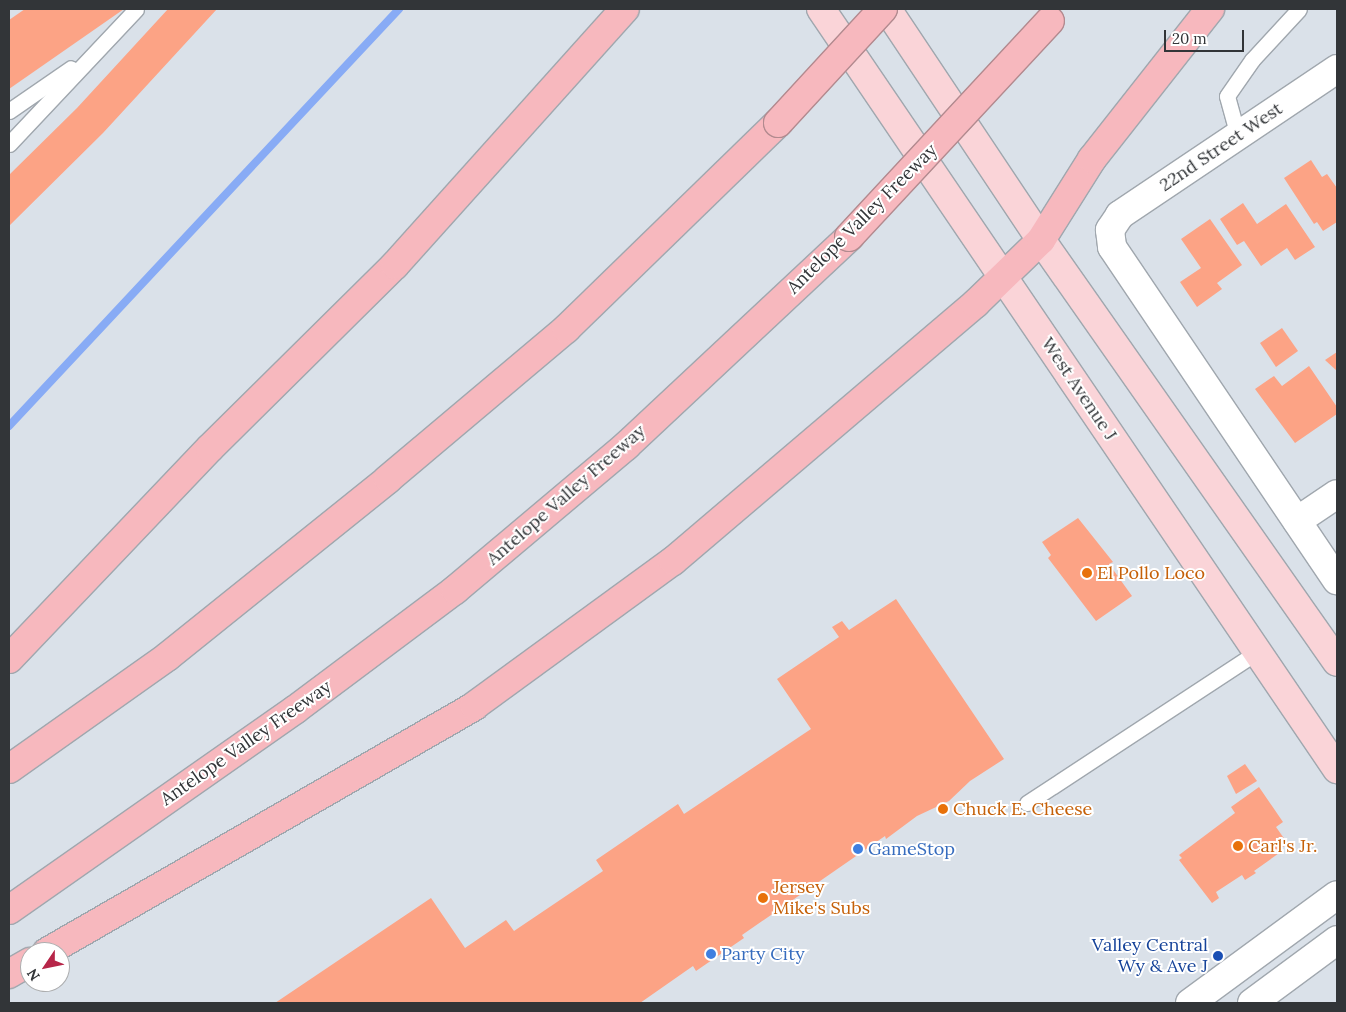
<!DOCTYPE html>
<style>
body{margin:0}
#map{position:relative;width:1346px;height:1012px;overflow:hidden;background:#dae1e9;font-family:Lora,serif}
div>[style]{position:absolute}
.stream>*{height:8px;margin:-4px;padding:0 4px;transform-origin:4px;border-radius:4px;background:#88abf5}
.building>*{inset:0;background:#fca385}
.roads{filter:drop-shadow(1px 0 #a0a7ae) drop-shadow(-1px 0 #a0a7ae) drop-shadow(0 1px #a0a7ae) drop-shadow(0 -1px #a0a7ae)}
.service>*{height:15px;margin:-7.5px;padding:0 7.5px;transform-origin:7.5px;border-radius:7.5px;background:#fff}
.minor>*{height:28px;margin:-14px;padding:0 14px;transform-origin:14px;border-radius:14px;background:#fff}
.tertiary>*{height:28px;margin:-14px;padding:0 14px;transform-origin:14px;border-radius:14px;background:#fff}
.primary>*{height:28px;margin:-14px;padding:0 14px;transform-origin:14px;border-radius:14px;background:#fad4d8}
.motorway>*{height:28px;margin:-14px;padding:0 14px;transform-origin:14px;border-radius:14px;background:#f7b8be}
.bridges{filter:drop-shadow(1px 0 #b28a8f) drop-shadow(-1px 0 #b28a8f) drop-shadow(0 1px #b28a8f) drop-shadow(0 -1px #b28a8f)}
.motorway-bridge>*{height:28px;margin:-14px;padding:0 14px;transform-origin:14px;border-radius:14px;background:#f7b8be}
.dots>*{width:14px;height:14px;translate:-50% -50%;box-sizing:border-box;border:2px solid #fff;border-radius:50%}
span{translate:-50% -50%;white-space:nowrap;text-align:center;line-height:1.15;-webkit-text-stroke:4px #fff;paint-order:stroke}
.street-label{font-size:18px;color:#323538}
.food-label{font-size:18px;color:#c56008}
.left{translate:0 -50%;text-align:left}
.shop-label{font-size:18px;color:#366cbe}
.transit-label{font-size:18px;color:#164399}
.right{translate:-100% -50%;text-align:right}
.frame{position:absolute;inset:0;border:10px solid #323538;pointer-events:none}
.north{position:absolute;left:20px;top:942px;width:50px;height:50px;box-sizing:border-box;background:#fff;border:1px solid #adaeaf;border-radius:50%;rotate:236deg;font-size:14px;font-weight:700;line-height:20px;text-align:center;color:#323538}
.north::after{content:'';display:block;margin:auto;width:18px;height:22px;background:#b72649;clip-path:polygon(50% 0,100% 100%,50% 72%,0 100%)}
.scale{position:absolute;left:1164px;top:30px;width:80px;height:22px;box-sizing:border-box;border:2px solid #323538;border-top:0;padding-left:6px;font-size:15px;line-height:18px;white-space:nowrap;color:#323538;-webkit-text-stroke:4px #fff;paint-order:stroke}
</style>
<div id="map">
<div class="stream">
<div style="left:9px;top:426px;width:571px;rotate:-46.92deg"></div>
</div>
<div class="building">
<div style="clip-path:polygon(25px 9px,124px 9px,9px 89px,9px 20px)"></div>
<div style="clip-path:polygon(168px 9px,217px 9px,103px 133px,9px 226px,9px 175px,77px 108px)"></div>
<div style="clip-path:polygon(1311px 160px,1322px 177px,1327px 174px,1337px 188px,1337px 222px,1323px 231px,1317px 222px,1314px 224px,1284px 178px)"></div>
<div style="clip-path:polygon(1243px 203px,1257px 224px,1286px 204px,1315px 247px,1295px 260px,1287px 248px,1261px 266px,1244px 241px,1237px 245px,1220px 219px)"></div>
<div style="clip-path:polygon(1210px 219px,1242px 265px,1217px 283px,1222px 289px,1197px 307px,1180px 282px,1201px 268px,1181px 239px)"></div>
<div style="clip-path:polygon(1282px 328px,1298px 351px,1276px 367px,1260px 343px)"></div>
<div style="clip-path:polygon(1337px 352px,1337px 371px,1325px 360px)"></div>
<div style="clip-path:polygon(1309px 366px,1337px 407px,1337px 414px,1295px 443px,1255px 389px,1274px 376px,1282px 386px)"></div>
<div style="clip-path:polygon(1078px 518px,1113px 562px,1109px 564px,1132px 596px,1096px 621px,1048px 558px,1051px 555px,1042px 542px)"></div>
<div style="clip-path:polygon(896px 599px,1004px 759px,970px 781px,949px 801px,917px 816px,886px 839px,885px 836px,742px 935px,744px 938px,696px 971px,693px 966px,640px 1003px,275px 1003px,431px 898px,465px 948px,506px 920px,514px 931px,603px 871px,596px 860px,678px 804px,684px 814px,811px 729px,777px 679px,839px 637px,832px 627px,842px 621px,849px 630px)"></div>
<div style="clip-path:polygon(1245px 764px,1257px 781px,1236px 794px,1227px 776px)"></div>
<div style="clip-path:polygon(1259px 787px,1283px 822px,1276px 827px,1288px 844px,1281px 848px,1282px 851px,1254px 871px,1256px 873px,1245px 880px,1242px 875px,1216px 892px,1219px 898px,1212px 903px,1179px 860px,1182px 858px,1179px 855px,1235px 813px,1231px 807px)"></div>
</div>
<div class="roads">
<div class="service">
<div style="left:9px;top:111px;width:75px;rotate:-34.7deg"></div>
<div style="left:1238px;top:136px;width:41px;rotate:-105.4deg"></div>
<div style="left:1227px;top:96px;width:44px;rotate:-55.2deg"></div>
<div style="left:1252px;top:60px;width:69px;rotate:-47.3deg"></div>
<div style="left:9px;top:144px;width:185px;rotate:-46.7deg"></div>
<div style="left:1027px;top:803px;width:277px;rotate:-33.3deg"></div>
</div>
<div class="minor">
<div style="left:1337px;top:69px;width:262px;rotate:146.1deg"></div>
<div style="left:1120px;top:215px;width:18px;rotate:124deg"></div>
<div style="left:1110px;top:230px;width:17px;rotate:83deg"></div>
<div style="left:1112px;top:247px;width:402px;rotate:56deg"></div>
<div style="left:1297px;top:521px;width:48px;rotate:-34deg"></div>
</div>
<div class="tertiary">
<div style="left:1190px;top:1003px;width:182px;rotate:-36.3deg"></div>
<div style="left:1252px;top:1003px;width:106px;rotate:-36.5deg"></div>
</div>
<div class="primary">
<div style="left:821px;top:9px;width:919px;rotate:55.83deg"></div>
<div style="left:887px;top:9px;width:278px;rotate:56.3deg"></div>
<div style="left:1041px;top:240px;width:515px;rotate:54.95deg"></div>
</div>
<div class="motorway">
<div style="left:9px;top:659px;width:291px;rotate:-46.4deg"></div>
<div style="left:210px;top:448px;width:260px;rotate:-44.7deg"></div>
<div style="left:395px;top:265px;width:344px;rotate:-48.1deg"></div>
<div style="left:9px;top:769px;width:194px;rotate:-35.3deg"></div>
<div style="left:167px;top:657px;width:284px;rotate:-38.8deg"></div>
<div style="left:388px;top:479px;width:233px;rotate:-40.1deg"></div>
<div style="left:566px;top:329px;width:296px;rotate:-44.2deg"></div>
<div style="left:9px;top:910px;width:350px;rotate:-35deg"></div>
<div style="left:296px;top:709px;width:199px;rotate:-36.8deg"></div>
<div style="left:455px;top:590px;width:224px;rotate:-40.1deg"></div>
<div style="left:626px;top:446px;width:306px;rotate:-43.1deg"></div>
<div style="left:47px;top:952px;width:493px;rotate:-29.9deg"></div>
<div style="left:474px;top:706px;width:246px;rotate:-36.1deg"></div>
<div style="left:673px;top:561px;width:397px;rotate:-40.4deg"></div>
<div style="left:975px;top:304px;width:92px;rotate:-44.1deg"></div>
<div style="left:1041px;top:240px;width:96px;rotate:-57.8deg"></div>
<div style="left:1092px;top:159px;width:191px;rotate:-51.8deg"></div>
<div style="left:9px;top:974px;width:24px;rotate:-30deg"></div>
</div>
</div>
<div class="bridges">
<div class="motorway-bridge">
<div style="left:778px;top:123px;width:155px;rotate:-47.4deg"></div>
<div style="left:849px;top:237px;width:295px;rotate:-47.1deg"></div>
</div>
</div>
<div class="dots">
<div style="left:1087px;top:573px;background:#e8710a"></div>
<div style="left:943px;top:809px;background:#e8710a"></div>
<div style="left:1238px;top:846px;background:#e8710a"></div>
<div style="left:858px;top:849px;background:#3f7fe0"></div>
<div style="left:763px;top:898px;background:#e8710a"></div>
<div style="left:711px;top:954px;background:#3f7fe0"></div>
<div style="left:1218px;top:956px;background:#1a4fb4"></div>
</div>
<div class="street-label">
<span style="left:1221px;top:147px;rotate:-34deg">22nd Street West</span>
<span style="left:862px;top:219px;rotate:-45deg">Antelope Valley Freeway</span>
<span style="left:1079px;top:389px;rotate:56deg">West Avenue J</span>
<span style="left:566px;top:495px;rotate:-41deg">Antelope Valley Freeway</span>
<span style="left:246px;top:743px;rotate:-35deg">Antelope Valley Freeway</span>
</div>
<div class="food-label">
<span class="left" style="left:1097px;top:573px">El Pollo Loco</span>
<span class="left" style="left:953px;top:809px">Chuck E. Cheese</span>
<span class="left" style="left:1248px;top:846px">Carl's Jr.</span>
<span class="left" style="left:773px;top:898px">Jersey<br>Mike's Subs</span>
</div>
<div class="shop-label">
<span class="left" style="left:868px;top:849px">GameStop</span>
<span class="left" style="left:721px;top:954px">Party City</span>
</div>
<div class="transit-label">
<span class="right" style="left:1208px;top:956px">Valley Central<br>Wy &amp; Ave J</span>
</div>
<div class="frame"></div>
<div class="north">N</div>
<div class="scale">20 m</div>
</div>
